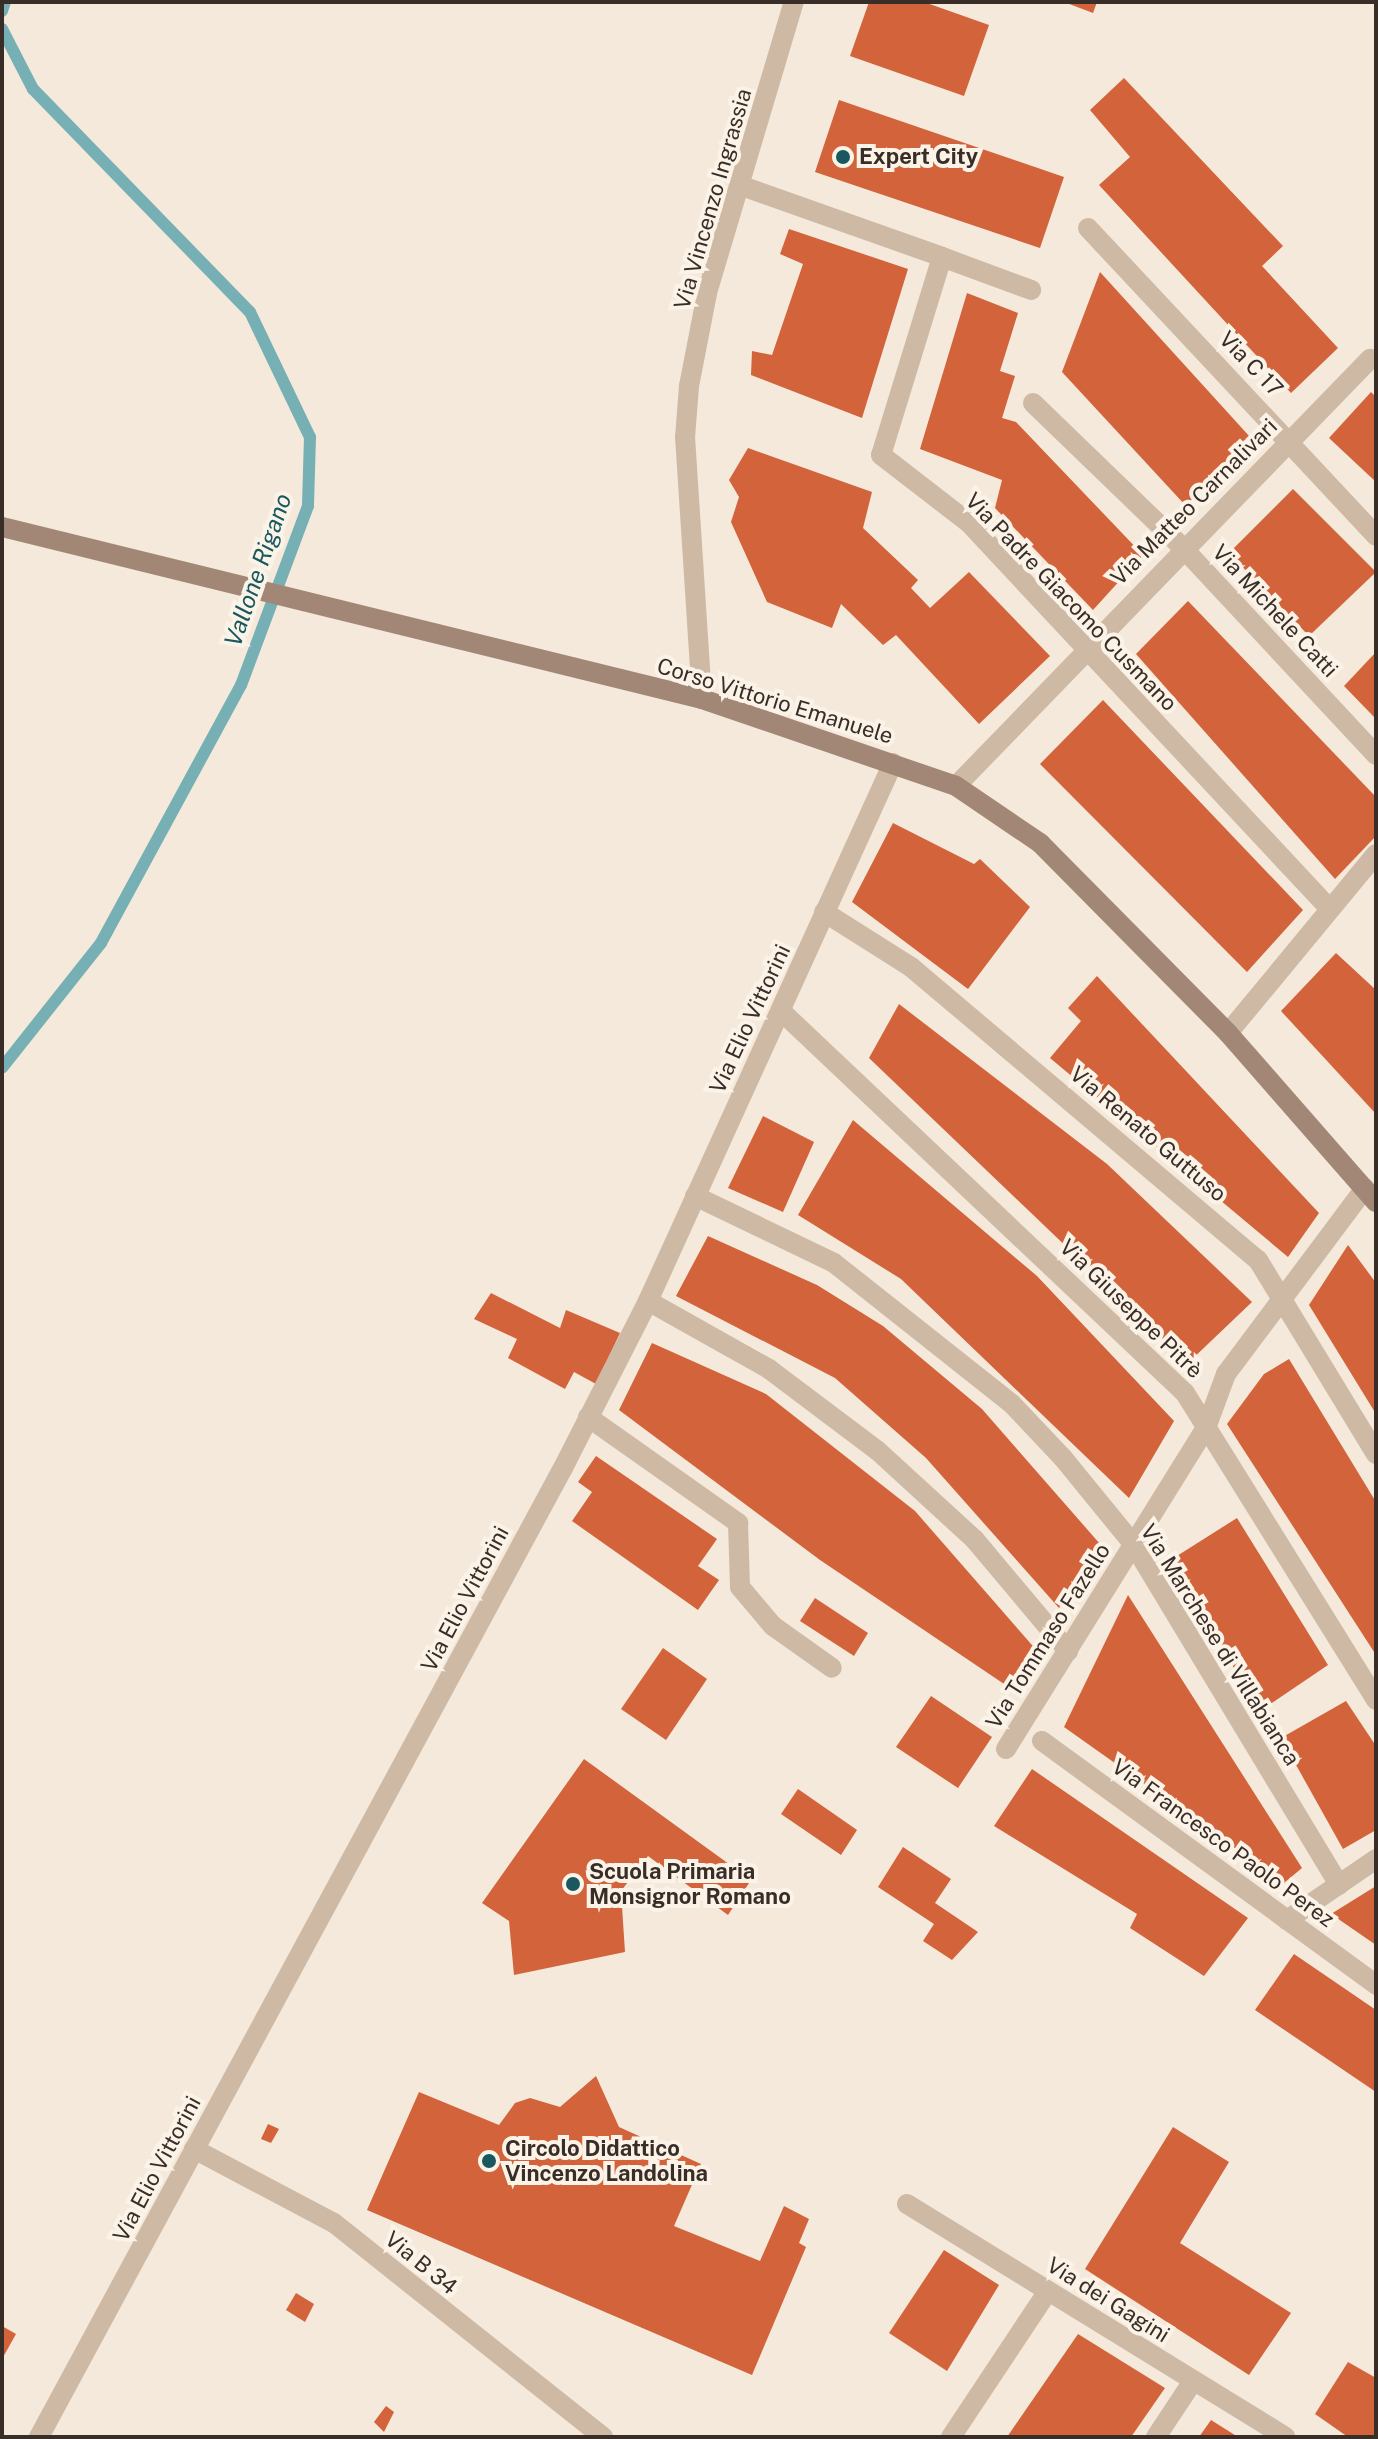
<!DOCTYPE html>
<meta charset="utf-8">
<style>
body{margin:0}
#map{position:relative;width:1378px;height:2439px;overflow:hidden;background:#f4e9da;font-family:"Public Sans",sans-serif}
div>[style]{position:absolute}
.stream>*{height:12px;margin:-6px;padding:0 6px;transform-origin:6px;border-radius:6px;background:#76b0b4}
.building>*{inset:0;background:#d2633a}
.service>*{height:20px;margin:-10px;padding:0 10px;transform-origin:10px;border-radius:10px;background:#ceb9a5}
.minor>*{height:20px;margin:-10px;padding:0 10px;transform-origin:10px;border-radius:10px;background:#ceb9a5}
.tertiary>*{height:20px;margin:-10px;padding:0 10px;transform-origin:10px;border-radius:10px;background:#ceb9a5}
.secondary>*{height:20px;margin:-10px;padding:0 10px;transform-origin:10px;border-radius:10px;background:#a28776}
.dots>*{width:22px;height:22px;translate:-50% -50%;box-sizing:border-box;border:4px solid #fbf3e7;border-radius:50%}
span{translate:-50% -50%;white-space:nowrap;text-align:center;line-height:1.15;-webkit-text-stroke:8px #fbf3e7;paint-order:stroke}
.poi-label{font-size:22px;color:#392d27;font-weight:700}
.left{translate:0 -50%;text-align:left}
.street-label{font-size:22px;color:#392d27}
.water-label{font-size:24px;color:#18585e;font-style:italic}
.frame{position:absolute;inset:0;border:4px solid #392d27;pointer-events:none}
</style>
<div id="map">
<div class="stream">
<div style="left:2px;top:11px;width:9px;rotate:-72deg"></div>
<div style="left:2px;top:29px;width:68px;rotate:62.7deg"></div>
<div style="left:33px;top:89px;width:311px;rotate:45.8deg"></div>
<div style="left:250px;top:312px;width:139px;rotate:64.4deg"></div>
<div style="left:310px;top:437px;width:69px;rotate:91.7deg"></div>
<div style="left:308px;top:506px;width:191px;rotate:110.5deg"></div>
<div style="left:241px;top:685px;width:294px;rotate:118.5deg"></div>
<div style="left:101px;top:943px;width:159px;rotate:128.4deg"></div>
</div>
<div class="building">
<div style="clip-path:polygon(869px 2px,924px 2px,989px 25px,964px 96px,850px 56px)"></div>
<div style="clip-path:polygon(1064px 2px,1097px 2px,1093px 13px)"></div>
<div style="clip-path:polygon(1124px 78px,1283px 246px,1262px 266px,1338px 348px,1291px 393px,1099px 185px,1130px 157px,1090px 110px)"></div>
<div style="clip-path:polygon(839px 100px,1064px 177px,1040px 248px,815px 172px)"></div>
<div style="clip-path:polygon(789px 229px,908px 269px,862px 418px,751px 375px,752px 351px,772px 355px,803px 264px,780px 254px)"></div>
<div style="clip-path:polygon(1100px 272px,1250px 437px,1186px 506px,1062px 372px)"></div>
<div style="clip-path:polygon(967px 293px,1018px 313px,1000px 371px,1015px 376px,1002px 418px,1016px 422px,1143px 555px,1093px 610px,995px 508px,1002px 480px,920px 449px)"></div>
<div style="clip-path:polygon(1371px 392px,1376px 397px,1376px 482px,1329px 438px)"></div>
<div style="clip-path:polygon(748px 448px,872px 492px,863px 528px,918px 580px,911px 588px,930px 608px,969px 572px,1050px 656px,979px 724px,896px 635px,883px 645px,841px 604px,832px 628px,767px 602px,731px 522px,739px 497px,729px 480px)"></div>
<div style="clip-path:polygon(1293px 489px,1376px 572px,1309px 636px,1229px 553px)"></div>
<div style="clip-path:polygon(1188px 601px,1376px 797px,1376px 836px,1335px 879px,1136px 654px)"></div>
<div style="clip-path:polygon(1376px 652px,1376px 719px,1344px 686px)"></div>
<div style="clip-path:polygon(1103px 700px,1303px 910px,1247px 972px,1040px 764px)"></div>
<div style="clip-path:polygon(893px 823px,974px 864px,980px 859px,1030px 907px,968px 989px,852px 902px)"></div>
<div style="clip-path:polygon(1336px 953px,1376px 990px,1376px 1114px,1281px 1011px)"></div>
<div style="clip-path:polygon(1097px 976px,1319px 1213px,1288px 1257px,1050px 1058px,1081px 1021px,1068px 1008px)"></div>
<div style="clip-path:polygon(899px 1004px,1107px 1164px,1252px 1302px,1188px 1363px,869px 1058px)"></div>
<div style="clip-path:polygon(763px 1116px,814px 1142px,783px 1212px,728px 1188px)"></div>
<div style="clip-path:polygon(853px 1120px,1037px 1276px,1174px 1421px,1129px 1498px,901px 1279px,798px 1215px)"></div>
<div style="clip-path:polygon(708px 1236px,817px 1285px,883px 1326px,982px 1409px,1100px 1544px,1059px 1608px,926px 1458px,835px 1378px,676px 1296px)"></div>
<div style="clip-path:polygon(1348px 1245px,1376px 1283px,1376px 1414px,1309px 1305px)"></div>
<div style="clip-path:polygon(491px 1293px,560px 1328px,566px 1310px,620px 1333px,596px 1384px,574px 1372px,565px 1389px,508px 1358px,517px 1339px,474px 1319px)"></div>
<div style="clip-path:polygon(652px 1343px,766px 1394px,915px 1511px,1038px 1652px,1013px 1690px,820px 1560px,619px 1410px)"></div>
<div style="clip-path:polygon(1289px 1359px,1376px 1502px,1376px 1655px,1227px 1424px,1264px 1374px)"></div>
<div style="clip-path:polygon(596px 1456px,717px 1539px,698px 1566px,719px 1580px,698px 1610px,572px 1521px,592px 1492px,578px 1482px)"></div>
<div style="clip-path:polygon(1237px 1518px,1328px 1665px,1260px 1711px,1169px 1561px)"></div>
<div style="clip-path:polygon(1128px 1595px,1302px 1868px,1284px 1883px,1064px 1727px)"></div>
<div style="clip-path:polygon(815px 1598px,868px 1633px,854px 1656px,800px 1621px)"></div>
<div style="clip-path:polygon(663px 1648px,707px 1679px,666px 1740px,621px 1709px)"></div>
<div style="clip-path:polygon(931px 1696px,992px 1737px,958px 1788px,896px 1747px)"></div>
<div style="clip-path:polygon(1346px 1701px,1376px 1746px,1376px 1830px,1343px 1849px,1281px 1738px)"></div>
<div style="clip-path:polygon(584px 1759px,751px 1880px,728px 1915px,648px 1856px,621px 1891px,625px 1952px,514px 1975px,509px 1921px,482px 1903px)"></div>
<div style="clip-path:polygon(1032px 1769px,1248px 1918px,1204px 1976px,1130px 1928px,1137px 1914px,994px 1826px)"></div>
<div style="clip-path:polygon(798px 1789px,857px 1830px,841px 1855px,781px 1814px)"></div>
<div style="clip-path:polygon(903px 1847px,951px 1879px,935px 1903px,978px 1932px,952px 1960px,923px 1941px,934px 1924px,878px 1887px)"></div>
<div style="clip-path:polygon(1376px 1886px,1376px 1945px,1331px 1914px)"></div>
<div style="clip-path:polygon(1294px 1954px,1376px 2010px,1376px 2092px,1255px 2010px)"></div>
<div style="clip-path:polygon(596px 2076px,619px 2127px,701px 2164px,674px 2226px,760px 2261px,784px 2206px,809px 2219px,799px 2243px,806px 2247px,752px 2375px,367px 2210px,419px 2092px,499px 2125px,515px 2103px,530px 2098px,560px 2107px)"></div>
<div style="clip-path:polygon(268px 2124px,279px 2129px,271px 2143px,261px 2139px)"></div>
<div style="clip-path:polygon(1173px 2127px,1229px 2162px,1180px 2243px,1291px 2313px,1249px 2375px,1085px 2269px)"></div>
<div style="clip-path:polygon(944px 2250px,999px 2285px,947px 2371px,889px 2333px)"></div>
<div style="clip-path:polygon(296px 2293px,314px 2304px,305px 2322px,286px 2310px)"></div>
<div style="clip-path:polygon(2px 2326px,16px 2334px,2px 2359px)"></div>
<div style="clip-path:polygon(1078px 2334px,1165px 2388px,1131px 2437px,1007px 2437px)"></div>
<div style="clip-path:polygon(1348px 2362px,1376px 2378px,1376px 2437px,1348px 2437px,1315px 2414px)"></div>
<div style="clip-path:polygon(386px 2406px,394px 2412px,384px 2432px,374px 2422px)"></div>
<div style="clip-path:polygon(1211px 2420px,1238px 2437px,1199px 2437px)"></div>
</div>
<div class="service">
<div style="left:738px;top:1523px;width:64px;rotate:88.2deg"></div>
<div style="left:740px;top:1587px;width:51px;rotate:49.8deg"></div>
<div style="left:773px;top:1626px;width:72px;rotate:35.4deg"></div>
<div style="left:194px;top:2149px;width:158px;rotate:27.9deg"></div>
<div style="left:334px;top:2223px;width:344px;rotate:38.5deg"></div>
<div style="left:951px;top:2437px;width:175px;rotate:-56.4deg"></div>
<div style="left:1156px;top:2437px;width:67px;rotate:-56.5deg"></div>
</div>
<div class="minor">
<div style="left:742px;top:186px;width:212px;rotate:19.5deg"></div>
<div style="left:942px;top:257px;width:207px;rotate:107.1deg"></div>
<div style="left:881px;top:455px;width:111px;rotate:37.7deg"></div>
<div style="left:969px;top:523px;width:524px;rotate:46.93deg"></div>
<div style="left:1088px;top:228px;width:422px;rotate:46.9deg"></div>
<div style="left:942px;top:257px;width:95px;rotate:20.3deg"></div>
<div style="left:1033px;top:403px;width:209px;rotate:44deg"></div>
<div style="left:1183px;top:548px;width:283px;rotate:47deg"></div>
<div style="left:956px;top:786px;width:595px;rotate:-45.89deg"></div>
<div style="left:824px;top:912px;width:103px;rotate:32.3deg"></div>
<div style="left:911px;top:967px;width:454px;rotate:40.2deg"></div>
<div style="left:1258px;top:1260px;width:227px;rotate:58.7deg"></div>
<div style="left:781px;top:1011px;width:556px;rotate:43.4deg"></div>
<div style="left:1185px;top:1393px;width:362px;rotate:58.1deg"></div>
<div style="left:1228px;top:1033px;width:232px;rotate:-50.4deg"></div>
<div style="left:695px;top:1196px;width:154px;rotate:25.7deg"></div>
<div style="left:834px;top:1263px;width:227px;rotate:38.4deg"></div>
<div style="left:1012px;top:1404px;width:74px;rotate:46.6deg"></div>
<div style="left:1063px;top:1458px;width:112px;rotate:50.8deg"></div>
<div style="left:1134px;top:1545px;width:397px;rotate:58.9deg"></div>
<div style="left:648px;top:1301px;width:139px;rotate:29.3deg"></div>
<div style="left:769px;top:1369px;width:136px;rotate:37deg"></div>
<div style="left:878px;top:1451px;width:132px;rotate:42.5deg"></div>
<div style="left:975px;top:1540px;width:145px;rotate:50deg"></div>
<div style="left:588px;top:1417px;width:184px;rotate:35.2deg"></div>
<div style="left:1042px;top:1741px;width:414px;rotate:36.1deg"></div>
<div style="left:1006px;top:1749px;width:378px;rotate:-58.1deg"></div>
<div style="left:1206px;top:1428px;width:58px;rotate:-69.7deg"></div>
<div style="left:1226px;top:1374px;width:232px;rotate:-53.2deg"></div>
<div style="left:1287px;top:1920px;width:108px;rotate:-34.4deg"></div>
<div style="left:907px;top:2204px;width:444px;rotate:31.6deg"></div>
<div style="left:39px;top:2437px;width:1102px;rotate:-61.6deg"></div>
<div style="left:563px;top:1468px;width:187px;rotate:-63deg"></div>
<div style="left:648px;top:1301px;width:591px;rotate:-65.52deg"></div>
</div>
<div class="tertiary">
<div style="left:702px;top:699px;width:262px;rotate:-93.7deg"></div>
<div style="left:685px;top:438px;width:52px;rotate:-85.6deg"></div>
<div style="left:689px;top:386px;width:95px;rotate:-79deg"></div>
<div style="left:707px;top:293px;width:304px;rotate:-73.4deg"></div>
</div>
<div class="secondary">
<div style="left:2px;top:527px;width:721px;rotate:13.8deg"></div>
<div style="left:702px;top:699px;width:268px;rotate:18.9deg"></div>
<div style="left:956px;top:786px;width:102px;rotate:34.2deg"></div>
<div style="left:1040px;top:843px;width:267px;rotate:45.3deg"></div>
<div style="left:1228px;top:1033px;width:225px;rotate:48.8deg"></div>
</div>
<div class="dots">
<div style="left:843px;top:157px;background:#18585e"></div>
<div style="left:573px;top:1884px;background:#18585e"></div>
<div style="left:489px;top:2161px;background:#18585e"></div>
</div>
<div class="poi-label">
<span class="left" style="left:859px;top:157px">Expert City</span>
<span class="left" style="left:589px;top:1884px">Scuola Primaria<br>Monsignor Romano</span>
<span class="left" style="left:505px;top:2161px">Circolo Didattico<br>Vincenzo Landolina</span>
</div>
<div class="street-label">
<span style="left:713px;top:199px;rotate:-74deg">Via Vincenzo Ingrassia</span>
<span style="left:1251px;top:364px;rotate:46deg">Via C 17</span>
<span style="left:1194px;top:502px;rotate:-45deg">Via Matteo Carnalivari</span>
<span style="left:1071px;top:602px;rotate:46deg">Via Padre Giacomo Cusmano</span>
<span style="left:1275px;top:611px;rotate:47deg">Via Michele Catti</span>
<span style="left:775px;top:701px;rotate:17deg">Corso Vittorio Emanuele</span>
<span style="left:750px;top:1019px;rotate:-65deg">Via Elio Vittorini</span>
<span style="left:1148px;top:1134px;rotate:40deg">Via Renato Guttuso</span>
<span style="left:1131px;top:1309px;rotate:44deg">Via Giuseppe Pitrè</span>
<span style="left:465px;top:1599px;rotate:-62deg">Via Elio Vittorini</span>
<span style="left:1048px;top:1636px;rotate:-58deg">Via Tommaso Fazello</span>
<span style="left:1220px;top:1645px;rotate:58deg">Via Marchese di Villabianca</span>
<span style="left:1223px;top:1843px;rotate:36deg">Via Francesco Paolo Perez</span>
<span style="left:157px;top:2169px;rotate:-62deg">Via Elio Vittorini</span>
<span style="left:421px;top:2263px;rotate:39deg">Via B 34</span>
<span style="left:1108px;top:2300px;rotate:32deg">Via dei Gagini</span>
</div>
<div class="water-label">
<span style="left:258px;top:570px;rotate:-71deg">Vallone Rigano</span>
</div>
<div class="frame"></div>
</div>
